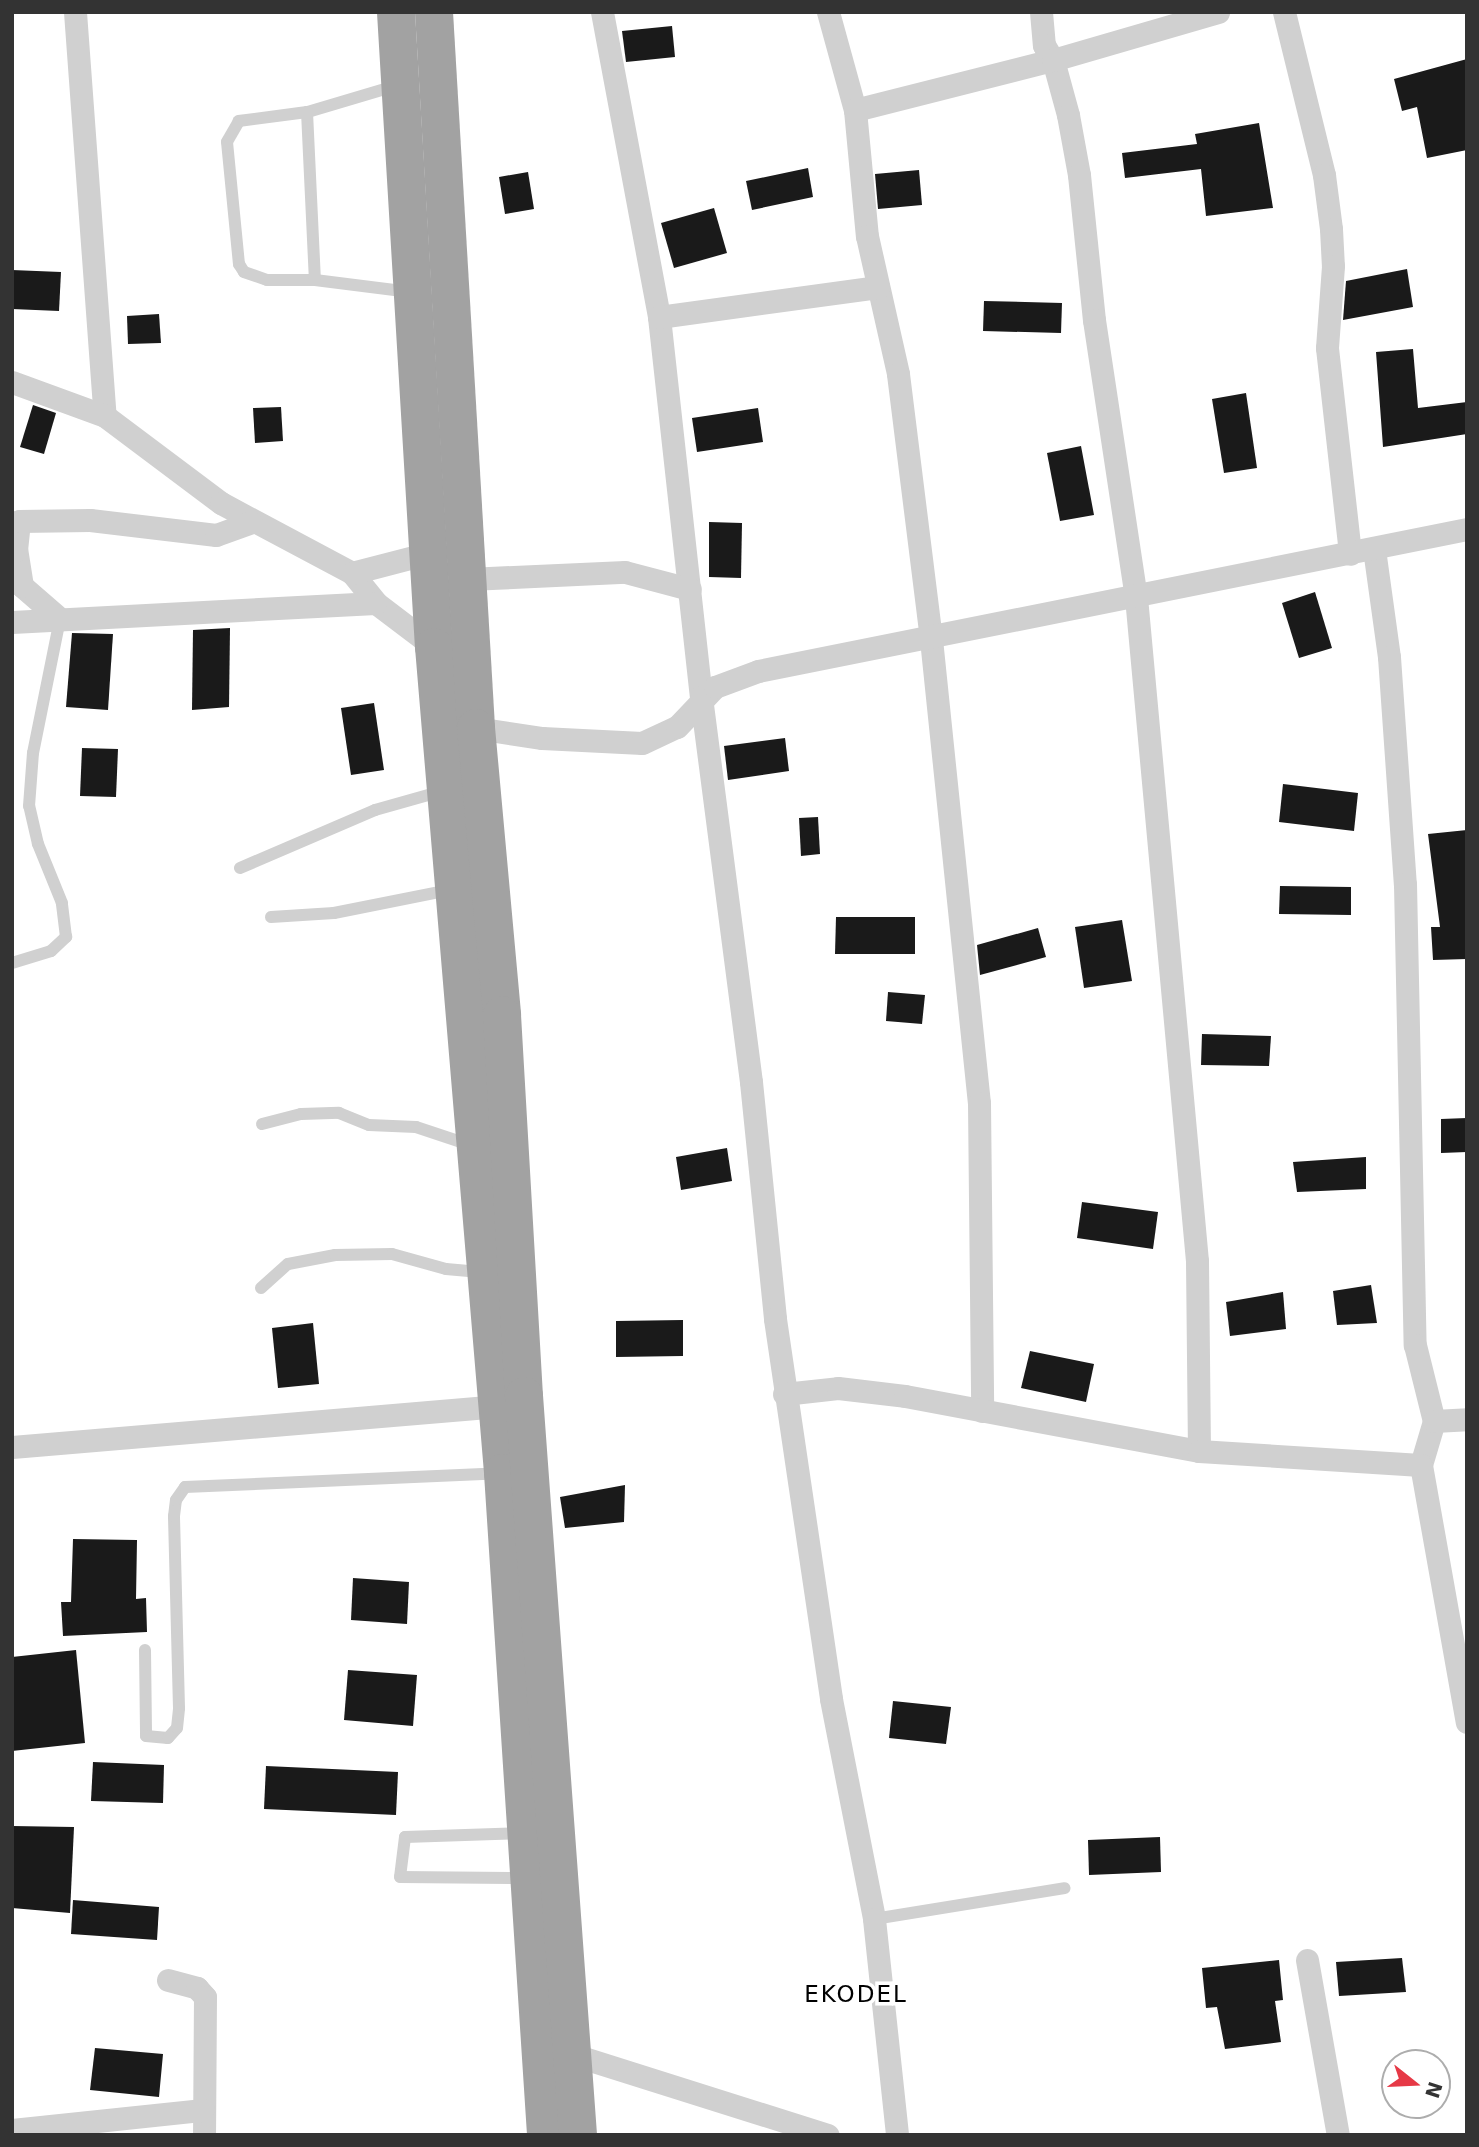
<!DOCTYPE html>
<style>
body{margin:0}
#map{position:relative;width:1479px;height:2147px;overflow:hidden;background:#fff;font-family:"DejaVu Sans",sans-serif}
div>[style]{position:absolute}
.building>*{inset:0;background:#1a1a1a}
.service>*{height:12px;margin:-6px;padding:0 6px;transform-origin:6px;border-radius:6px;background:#d0d0d0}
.minor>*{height:23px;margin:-11.5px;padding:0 11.5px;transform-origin:11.5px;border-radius:11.5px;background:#d0d0d0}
.trunk>*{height:38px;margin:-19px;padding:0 19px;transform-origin:19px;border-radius:19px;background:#a2a2a2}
span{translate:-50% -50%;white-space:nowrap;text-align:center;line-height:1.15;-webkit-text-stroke:7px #fff;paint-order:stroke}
.quarter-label{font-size:23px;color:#000;letter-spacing:2px}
.frame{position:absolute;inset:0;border:14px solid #333;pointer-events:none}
.north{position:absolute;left:1381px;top:2049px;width:70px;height:70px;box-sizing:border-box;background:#fff;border:2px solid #adadad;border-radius:50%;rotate:108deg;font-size:19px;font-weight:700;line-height:28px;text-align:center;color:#333}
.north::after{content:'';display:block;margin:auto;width:24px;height:32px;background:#e63946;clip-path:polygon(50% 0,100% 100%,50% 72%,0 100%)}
</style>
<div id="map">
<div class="building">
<div style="clip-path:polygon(672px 26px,675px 57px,626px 62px,622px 31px)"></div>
<div style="clip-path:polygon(1467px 59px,1467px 150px,1427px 158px,1417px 107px,1402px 111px,1394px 79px)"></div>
<div style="clip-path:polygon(1259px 123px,1273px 208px,1206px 216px,1201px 169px,1125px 178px,1122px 153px,1197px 144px,1195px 134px)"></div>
<div style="clip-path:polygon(808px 168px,813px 197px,752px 210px,746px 181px)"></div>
<div style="clip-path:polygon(919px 170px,922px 205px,878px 209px,875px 174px)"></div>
<div style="clip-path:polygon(528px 172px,534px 209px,505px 214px,499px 177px)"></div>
<div style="clip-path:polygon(714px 208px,727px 253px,674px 268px,661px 223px)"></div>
<div style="clip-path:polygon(1407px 269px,1413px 307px,1343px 320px,1346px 281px)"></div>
<div style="clip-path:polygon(12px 270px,61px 272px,59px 311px,12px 309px)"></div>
<div style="clip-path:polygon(984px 301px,1062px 303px,1061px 333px,983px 331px)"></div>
<div style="clip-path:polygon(159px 314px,161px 343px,128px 344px,127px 316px)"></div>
<div style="clip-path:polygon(1413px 349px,1418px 408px,1467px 402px,1467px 434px,1383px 447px,1376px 352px)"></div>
<div style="clip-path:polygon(1246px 393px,1257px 468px,1224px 473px,1212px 399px)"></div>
<div style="clip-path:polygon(33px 405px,56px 413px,44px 454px,20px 447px)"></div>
<div style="clip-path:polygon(281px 407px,283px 441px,255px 443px,253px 408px)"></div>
<div style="clip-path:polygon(758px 408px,763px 442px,697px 452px,692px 418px)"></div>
<div style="clip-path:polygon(1081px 446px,1094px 515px,1060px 521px,1047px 453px)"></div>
<div style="clip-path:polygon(709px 522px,742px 523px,741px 578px,709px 577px)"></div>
<div style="clip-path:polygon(1315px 592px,1332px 648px,1299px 658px,1282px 603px)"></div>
<div style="clip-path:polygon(230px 628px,229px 707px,192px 710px,193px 630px)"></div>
<div style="clip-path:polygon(72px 633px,113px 634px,108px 710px,66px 707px)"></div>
<div style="clip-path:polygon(374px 703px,384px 770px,351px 775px,341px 708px)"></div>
<div style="clip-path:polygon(785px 738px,789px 771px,728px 780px,724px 746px)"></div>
<div style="clip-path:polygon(82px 748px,118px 749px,116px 797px,80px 796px)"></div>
<div style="clip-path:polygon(1283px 784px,1358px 793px,1354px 831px,1279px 822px)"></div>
<div style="clip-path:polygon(818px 817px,820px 854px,801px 856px,799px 818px)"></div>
<div style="clip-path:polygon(1467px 830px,1467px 959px,1433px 960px,1431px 927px,1440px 927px,1428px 834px)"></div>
<div style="clip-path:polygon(1280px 886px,1351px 887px,1351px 915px,1279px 914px)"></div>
<div style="clip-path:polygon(836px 917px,915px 917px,915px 954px,835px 954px)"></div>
<div style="clip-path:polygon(1122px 920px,1132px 981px,1084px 988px,1075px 927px)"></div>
<div style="clip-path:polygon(1038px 928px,1046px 957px,980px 975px,977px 945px)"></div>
<div style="clip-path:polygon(888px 992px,925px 995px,922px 1024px,886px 1021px)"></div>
<div style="clip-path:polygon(1202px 1034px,1271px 1036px,1269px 1066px,1201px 1065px)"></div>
<div style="clip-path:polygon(1467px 1118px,1467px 1152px,1441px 1153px,1441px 1119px)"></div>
<div style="clip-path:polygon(727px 1148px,732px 1181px,681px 1190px,676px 1157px)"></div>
<div style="clip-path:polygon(1366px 1157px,1366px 1189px,1297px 1192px,1293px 1162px)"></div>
<div style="clip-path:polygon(1082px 1202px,1158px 1212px,1153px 1249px,1077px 1238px)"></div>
<div style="clip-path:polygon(1371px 1285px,1377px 1323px,1337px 1325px,1333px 1291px)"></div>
<div style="clip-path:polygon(1283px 1292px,1286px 1329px,1230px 1336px,1226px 1302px)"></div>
<div style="clip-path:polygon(683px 1320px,683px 1356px,616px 1357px,616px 1321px)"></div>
<div style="clip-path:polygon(313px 1323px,319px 1384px,278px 1388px,272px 1328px)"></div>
<div style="clip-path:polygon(1030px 1351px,1094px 1364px,1086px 1402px,1021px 1388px)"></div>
<div style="clip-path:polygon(625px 1485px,624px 1522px,565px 1528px,560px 1497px)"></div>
<div style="clip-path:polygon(73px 1539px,137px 1540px,136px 1599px,146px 1598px,147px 1632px,63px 1636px,61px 1602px,71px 1602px)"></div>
<div style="clip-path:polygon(353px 1578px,409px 1582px,407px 1624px,351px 1620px)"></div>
<div style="clip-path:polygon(76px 1650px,85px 1743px,12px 1751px,12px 1657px)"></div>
<div style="clip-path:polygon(348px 1670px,417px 1675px,413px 1726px,344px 1720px)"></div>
<div style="clip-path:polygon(893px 1701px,951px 1707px,946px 1744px,889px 1738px)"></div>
<div style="clip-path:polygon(93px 1762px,164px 1765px,163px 1803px,91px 1801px)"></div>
<div style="clip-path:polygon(266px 1766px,398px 1772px,396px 1815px,264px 1809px)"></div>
<div style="clip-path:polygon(12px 1826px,74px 1827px,70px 1913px,12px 1908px)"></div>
<div style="clip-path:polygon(1160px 1837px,1161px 1872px,1089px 1875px,1088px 1840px)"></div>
<div style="clip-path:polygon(73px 1900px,159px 1907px,157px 1940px,71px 1934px)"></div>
<div style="clip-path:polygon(1402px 1958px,1406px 1992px,1339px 1996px,1336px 1962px)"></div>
<div style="clip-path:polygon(1279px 1960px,1283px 2000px,1275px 2001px,1281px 2042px,1225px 2049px,1217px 2007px,1206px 2008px,1202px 1968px)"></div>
<div style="clip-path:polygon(95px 2048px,163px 2054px,159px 2097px,90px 2090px)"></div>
</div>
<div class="service">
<div style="left:395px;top:86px;width:92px;rotate:163.5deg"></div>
<div style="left:307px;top:112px;width:69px;rotate:172.5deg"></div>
<div style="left:239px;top:121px;width:24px;rotate:120deg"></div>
<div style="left:227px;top:142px;width:123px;rotate:84.4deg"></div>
<div style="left:239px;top:264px;width:9px;rotate:58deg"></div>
<div style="left:244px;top:272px;width:24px;rotate:19deg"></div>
<div style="left:267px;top:280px;width:48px"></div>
<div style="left:315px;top:280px;width:96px;rotate:7.2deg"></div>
<div style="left:307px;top:112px;width:168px;rotate:87.3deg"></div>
<div style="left:240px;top:868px;width:147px;rotate:-23.2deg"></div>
<div style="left:375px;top:810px;width:70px;rotate:-15.8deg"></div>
<div style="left:271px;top:917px;width:63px;rotate:-3.6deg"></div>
<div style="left:334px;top:913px;width:117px;rotate:-11.3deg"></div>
<div style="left:12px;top:963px;width:41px;rotate:-17.1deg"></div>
<div style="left:51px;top:951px;width:21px;rotate:-43deg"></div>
<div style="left:66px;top:937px;width:34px;rotate:-97deg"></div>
<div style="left:62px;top:903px;width:64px;rotate:-112.1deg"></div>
<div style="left:38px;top:844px;width:39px;rotate:-103deg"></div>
<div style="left:29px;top:806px;width:53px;rotate:-85.7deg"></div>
<div style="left:33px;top:753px;width:137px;rotate:-78.6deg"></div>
<div style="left:262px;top:1124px;width:40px;rotate:-14.4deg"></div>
<div style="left:301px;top:1114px;width:38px;rotate:-2deg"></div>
<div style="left:339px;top:1113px;width:32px;rotate:22deg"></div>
<div style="left:369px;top:1125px;width:47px;rotate:2.4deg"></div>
<div style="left:416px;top:1127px;width:57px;rotate:18.4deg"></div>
<div style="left:261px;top:1288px;width:36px;rotate:-42deg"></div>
<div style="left:288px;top:1264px;width:48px;rotate:-10.8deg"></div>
<div style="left:335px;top:1255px;width:57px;rotate:-1deg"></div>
<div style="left:392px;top:1254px;width:56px;rotate:15.5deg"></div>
<div style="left:446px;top:1269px;width:37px;rotate:5deg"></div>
<div style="left:145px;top:1650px;width:86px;rotate:89.3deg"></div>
<div style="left:146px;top:1736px;width:22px;rotate:5deg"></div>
<div style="left:168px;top:1738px;width:13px;rotate:-48deg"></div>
<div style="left:177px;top:1728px;width:20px;rotate:-84deg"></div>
<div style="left:179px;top:1708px;width:192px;rotate:-91.5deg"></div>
<div style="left:174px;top:1516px;width:16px;rotate:-83deg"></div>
<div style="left:176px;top:1500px;width:16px;rotate:-55deg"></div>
<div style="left:185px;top:1487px;width:315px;rotate:-2.5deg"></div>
<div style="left:524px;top:1833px;width:119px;rotate:178.1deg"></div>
<div style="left:405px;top:1837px;width:40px;rotate:97.1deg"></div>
<div style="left:400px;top:1877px;width:124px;rotate:0.5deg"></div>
<div style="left:874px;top:1919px;width:193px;rotate:-9.2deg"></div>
</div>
<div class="minor">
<div style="left:75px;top:12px;width:405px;rotate:85.8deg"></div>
<div style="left:602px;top:12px;width:310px;rotate:79.4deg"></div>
<div style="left:659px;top:317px;width:382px;rotate:83.7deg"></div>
<div style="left:701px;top:697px;width:388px;rotate:82.6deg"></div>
<div style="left:751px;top:1082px;width:238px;rotate:84.2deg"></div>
<div style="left:775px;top:1319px;width:384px;rotate:81.6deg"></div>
<div style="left:831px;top:1699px;width:224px;rotate:78.9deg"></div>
<div style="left:874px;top:1919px;width:217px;rotate:83.9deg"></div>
<div style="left:828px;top:12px;width:102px;rotate:74.6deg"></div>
<div style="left:855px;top:110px;width:127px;rotate:84.6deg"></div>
<div style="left:867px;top:236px;width:141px;rotate:77.3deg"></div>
<div style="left:898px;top:374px;width:267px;rotate:82.9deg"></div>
<div style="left:931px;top:639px;width:466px;rotate:84.1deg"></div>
<div style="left:979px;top:1103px;width:308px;rotate:89.4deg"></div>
<div style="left:1041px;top:12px;width:33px;rotate:85deg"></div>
<div style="left:1044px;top:45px;width:17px;rotate:59deg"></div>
<div style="left:1053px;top:60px;width:57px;rotate:74.7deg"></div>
<div style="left:1068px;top:115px;width:61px;rotate:79.6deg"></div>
<div style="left:1079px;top:175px;width:146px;rotate:84.1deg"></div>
<div style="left:1094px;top:320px;width:280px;rotate:81.4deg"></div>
<div style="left:1136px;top:597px;width:667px;rotate:84.75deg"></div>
<div style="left:1197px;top:1261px;width:190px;rotate:89.4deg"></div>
<div style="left:1284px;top:12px;width:168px;rotate:76.2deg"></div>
<div style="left:1324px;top:175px;width:54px;rotate:82.6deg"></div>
<div style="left:1331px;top:229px;width:37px;rotate:87deg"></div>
<div style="left:1333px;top:266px;width:82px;rotate:94.2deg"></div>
<div style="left:1327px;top:348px;width:207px;rotate:83.6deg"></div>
<div style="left:855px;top:110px;width:204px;rotate:-14.2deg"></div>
<div style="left:1053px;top:60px;width:172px;rotate:-16.2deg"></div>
<div style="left:659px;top:317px;width:221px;rotate:-7.8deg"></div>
<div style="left:12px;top:382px;width:99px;rotate:20.1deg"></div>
<div style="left:105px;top:416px;width:145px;rotate:36.9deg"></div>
<div style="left:221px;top:503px;width:149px;rotate:28.1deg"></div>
<div style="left:352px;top:573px;width:38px;rotate:51deg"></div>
<div style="left:376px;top:603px;width:73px;rotate:37.2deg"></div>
<div style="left:1374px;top:549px;width:109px;rotate:82.1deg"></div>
<div style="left:1389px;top:657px;width:228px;rotate:86deg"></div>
<div style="left:1405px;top:884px;width:461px;rotate:88.8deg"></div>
<div style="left:1415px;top:1345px;width:78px;rotate:76deg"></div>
<div style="left:1434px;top:1421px;width:46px;rotate:106.5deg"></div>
<div style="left:1421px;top:1465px;width:261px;rotate:79.9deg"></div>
<div style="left:352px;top:573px;width:88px;rotate:-14.5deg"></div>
<div style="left:468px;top:579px;width:157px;rotate:-2.6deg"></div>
<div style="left:625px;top:572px;width:67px;rotate:14.7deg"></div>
<div style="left:60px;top:619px;width:50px;rotate:-139deg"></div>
<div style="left:22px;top:586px;width:36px;rotate:-99deg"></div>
<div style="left:16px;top:550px;width:29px;rotate:-84deg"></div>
<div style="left:19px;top:521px;width:71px;rotate:-0.8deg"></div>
<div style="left:90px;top:520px;width:127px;rotate:6.8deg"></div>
<div style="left:216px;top:535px;width:37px;rotate:-20deg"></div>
<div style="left:12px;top:622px;width:364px;rotate:-3deg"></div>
<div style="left:476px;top:728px;width:67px;rotate:8.6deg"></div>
<div style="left:542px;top:738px;width:100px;rotate:2.9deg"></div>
<div style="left:642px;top:743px;width:38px;rotate:-25deg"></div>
<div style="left:677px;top:727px;width:55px;rotate:-46.5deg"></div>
<div style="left:715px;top:687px;width:46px;rotate:-20.4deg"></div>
<div style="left:758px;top:671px;width:723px;rotate:-11.33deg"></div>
<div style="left:784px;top:1394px;width:54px;rotate:-6.3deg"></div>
<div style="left:838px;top:1388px;width:67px;rotate:6.8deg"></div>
<div style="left:905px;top:1396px;width:299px;rotate:10.6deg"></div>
<div style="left:1199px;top:1451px;width:222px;rotate:3.6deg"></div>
<div style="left:1434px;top:1421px;width:33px;rotate:-3deg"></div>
<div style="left:12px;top:1447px;width:486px;rotate:-4.8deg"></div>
<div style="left:1307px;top:1960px;width:178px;rotate:80deg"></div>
<div style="left:168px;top:1980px;width:30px;rotate:15deg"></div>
<div style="left:197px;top:1988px;width:12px;rotate:48deg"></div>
<div style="left:205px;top:1997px;width:138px;rotate:90.4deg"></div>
<div style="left:571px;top:2054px;width:269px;rotate:17.5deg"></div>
<div style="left:12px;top:2130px;width:192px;rotate:-6deg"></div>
</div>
<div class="trunk">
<div style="left:396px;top:12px;width:636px;rotate:86.58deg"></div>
<div style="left:434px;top:647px;width:829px;rotate:85.22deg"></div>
<div style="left:503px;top:1473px;width:663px;rotate:86.28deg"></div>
<div style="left:434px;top:12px;width:717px;rotate:86.64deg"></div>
<div style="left:476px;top:728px;width:288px;rotate:84.8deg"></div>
<div style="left:502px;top:1015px;width:382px;rotate:86.7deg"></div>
<div style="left:524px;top:1396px;width:741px;rotate:85.82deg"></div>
</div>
<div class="quarter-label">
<span style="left:856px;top:1994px">EKODEL</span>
</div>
<div class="frame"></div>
<div class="north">N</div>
</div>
